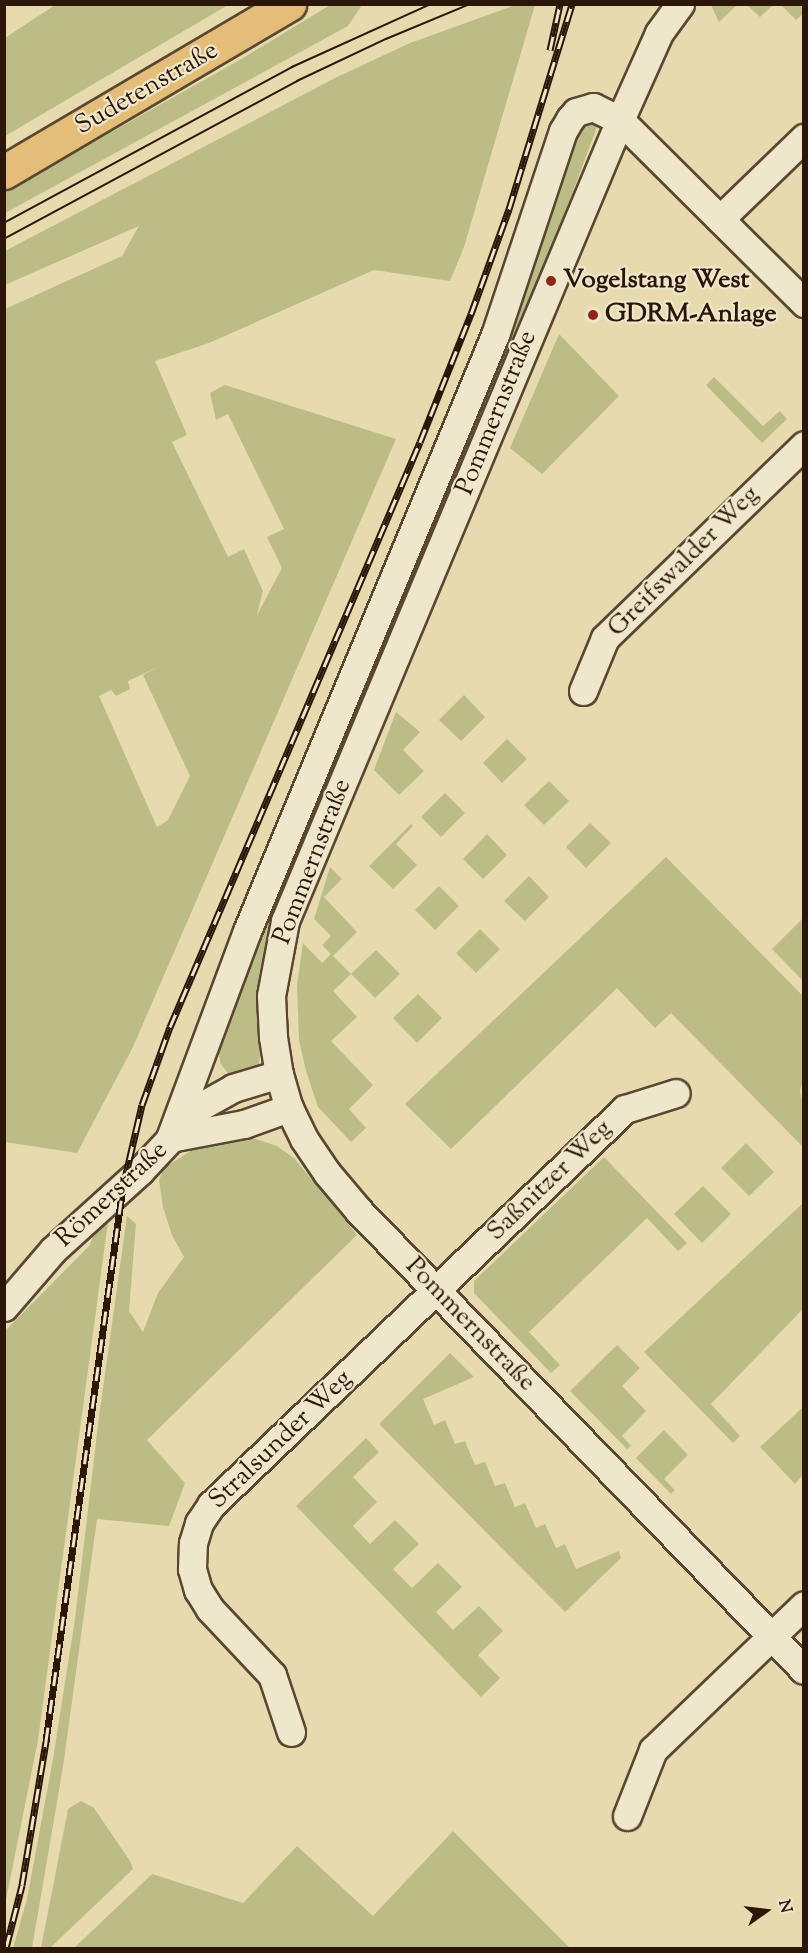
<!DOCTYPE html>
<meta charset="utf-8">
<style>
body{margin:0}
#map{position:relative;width:808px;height:1953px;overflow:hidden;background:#e7daaf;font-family:"Sorts Mill Goudy",serif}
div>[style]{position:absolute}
.green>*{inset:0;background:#bcbd86}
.roads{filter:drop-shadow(2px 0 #5a4732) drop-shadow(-2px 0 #5a4732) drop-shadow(0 2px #5a4732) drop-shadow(0 -2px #5a4732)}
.minor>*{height:27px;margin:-13.5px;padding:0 13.5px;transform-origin:13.5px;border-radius:13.5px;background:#efe7cb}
.major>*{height:33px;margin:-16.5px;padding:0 16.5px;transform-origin:16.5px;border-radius:16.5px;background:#e4bd78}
.tram>*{height:1.5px;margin:-0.75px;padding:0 0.75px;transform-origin:0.75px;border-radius:0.75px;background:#2b1609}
.rail>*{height:7px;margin-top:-3.5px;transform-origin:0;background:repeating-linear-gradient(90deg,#efe7cb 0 14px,#2b1609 0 28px);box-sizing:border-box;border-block:2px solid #2b1609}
.dots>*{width:16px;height:16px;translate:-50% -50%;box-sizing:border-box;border:3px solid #efe7cb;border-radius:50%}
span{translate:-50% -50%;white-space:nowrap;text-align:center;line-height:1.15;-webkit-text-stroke:4.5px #efe7cb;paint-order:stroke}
.street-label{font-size:26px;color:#2b1609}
.poi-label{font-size:26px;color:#2b1609;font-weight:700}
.left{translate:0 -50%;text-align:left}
.frame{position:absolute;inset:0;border:6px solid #2b1609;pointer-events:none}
.north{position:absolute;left:736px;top:1881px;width:60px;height:60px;-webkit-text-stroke:4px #efe7cb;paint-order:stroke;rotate:76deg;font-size:16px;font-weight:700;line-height:24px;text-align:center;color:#2b1609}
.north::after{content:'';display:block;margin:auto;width:21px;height:27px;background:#2b1609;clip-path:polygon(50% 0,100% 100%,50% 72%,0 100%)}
</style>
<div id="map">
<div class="green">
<div style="clip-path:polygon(evenodd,518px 4px,535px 5px,464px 247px,450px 281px,374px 270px,209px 343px,155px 361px,187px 435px,172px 442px,228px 557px,244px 549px,263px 591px,257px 615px,282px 568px,267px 537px,284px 529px,228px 414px,216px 420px,210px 393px,225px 385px,396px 439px,133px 1047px,77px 1153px,5px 1142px,5px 309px,122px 256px,139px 226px,5px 285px,5px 251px,335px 78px,410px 43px,518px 4px,160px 666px,143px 675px,190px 776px,168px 820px,157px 827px,99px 696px,111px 690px,116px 696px,130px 689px,128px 681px,160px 666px)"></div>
<div style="clip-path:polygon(55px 5px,55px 4px,228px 5px,5px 136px,5px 38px)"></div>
<div style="clip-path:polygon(330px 5px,362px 5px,348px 26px,5px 213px,5px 192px,243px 58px)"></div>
<div style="clip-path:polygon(711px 5px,737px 5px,719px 22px)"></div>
<div style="clip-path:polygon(747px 5px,773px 5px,760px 17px)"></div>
<div style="clip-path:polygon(781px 5px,803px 5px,803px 14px,796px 20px)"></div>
<div style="clip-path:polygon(600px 119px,506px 370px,265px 967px,259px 1066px,230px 1076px,220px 1063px,219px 1052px,273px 898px,526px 290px,575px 136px,588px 120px)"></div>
<div style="clip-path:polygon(559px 334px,619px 396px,542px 474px,510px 448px)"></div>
<div style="clip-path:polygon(714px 377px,763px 426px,780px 411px,787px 419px,762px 443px,706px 385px)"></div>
<div style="clip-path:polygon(464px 695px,485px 717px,461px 741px,439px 720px)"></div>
<div style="clip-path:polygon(396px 712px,420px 732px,403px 750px,424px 771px,399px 795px,374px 770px)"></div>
<div style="clip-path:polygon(507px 739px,527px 759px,502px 783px,483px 763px)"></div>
<div style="clip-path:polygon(549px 781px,569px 801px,544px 825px,524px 805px)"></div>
<div style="clip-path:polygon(445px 793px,465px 813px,441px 837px,421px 817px)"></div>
<div style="clip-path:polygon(590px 823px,611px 843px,586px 868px,566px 847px)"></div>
<div style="clip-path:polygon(411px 824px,413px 826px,396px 844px,417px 865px,393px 889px,369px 866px)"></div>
<div style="clip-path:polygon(487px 834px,507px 855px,483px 879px,463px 859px)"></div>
<div style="clip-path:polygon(666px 857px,803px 996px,804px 1077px,800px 1091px,803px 1105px,803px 1147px,671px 1013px,655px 1028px,617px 988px,451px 1149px,405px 1104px)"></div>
<div style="clip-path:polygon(330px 867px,342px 879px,324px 897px,357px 932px,333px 956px,351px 974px,376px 950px,400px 974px,375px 998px,351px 974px,333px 991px,357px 1017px,331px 1041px,373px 1085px,349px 1109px,366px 1128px,351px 1142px,318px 1107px,306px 1071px,299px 1040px,297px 985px,303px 943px,322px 963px,331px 954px,322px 945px,331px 936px,314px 919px)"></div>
<div style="clip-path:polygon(529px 876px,549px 897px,525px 921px,504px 901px)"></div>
<div style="clip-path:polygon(439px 886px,459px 906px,435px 930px,415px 910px)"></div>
<div style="clip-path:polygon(803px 918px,803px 981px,772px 949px)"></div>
<div style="clip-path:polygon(480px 929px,500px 949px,476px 973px,456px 953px)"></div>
<div style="clip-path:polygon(418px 994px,442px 1018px,417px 1043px,393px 1018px)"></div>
<div style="clip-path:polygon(244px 1135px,277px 1146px,294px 1158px,357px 1235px,147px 1440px,185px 1483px,169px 1526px,97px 1519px,63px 1767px,32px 1948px,13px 1948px,27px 1899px,53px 1759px,75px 1619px,99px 1417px,127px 1216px,136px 1224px,129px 1311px,143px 1332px,158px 1293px,184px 1257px,172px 1235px,163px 1207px,159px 1180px,164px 1168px,212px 1137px)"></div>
<div style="clip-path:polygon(746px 1143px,774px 1172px,749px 1196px,721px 1168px)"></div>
<div style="clip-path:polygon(604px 1157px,687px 1243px,678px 1251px,647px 1218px,529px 1332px,560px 1365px,551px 1373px,474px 1293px,474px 1281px)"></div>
<div style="clip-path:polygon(703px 1186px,731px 1214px,702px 1243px,674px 1214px)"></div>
<div style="clip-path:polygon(803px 1203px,803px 1309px,711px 1404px,740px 1436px,733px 1443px,644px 1352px)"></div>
<div style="clip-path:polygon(108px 1222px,38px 1740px,5px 1905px,5px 1331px,90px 1245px,96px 1226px)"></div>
<div style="clip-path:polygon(617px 1345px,640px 1368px,622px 1386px,646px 1411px,622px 1436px,631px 1446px,627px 1449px,570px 1391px)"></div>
<div style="clip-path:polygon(450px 1353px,474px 1377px,423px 1399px,434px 1425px,445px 1420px,455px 1444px,465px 1441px,475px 1465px,485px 1462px,495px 1486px,505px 1483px,515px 1507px,525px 1503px,536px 1528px,545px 1524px,556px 1548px,565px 1544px,576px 1569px,619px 1551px,621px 1558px,565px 1612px,379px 1424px)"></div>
<div style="clip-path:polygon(803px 1407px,803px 1475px,795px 1484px,760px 1447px)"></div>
<div style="clip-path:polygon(664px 1430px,688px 1455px,664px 1479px,675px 1490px,671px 1494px,636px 1458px)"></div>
<div style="clip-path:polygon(366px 1438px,379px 1452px,353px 1477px,377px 1502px,353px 1526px,370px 1544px,395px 1520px,419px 1544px,393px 1569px,412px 1588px,438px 1563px,462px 1587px,436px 1612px,453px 1630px,479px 1606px,503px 1631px,478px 1655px,500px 1678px,481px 1697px,296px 1506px)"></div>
<div style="clip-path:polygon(81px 1801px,94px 1808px,130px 1861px,133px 1869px,50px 1948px,41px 1948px,68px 1809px)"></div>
<div style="clip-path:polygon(453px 1831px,570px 1948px,74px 1948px,152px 1874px,243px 1903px,297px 1846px,373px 1916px)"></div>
</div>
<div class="roads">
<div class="minor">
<div style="left:680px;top:4px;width:36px;rotate:126deg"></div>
<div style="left:659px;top:33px;width:95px;rotate:114.1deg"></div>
<div style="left:620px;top:120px;width:868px;rotate:112.7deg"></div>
<div style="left:285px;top:921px;width:76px;rotate:100.6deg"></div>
<div style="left:271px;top:996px;width:41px;rotate:87.2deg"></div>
<div style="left:273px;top:1037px;width:37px;rotate:81deg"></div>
<div style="left:279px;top:1074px;width:35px;rotate:74deg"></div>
<div style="left:289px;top:1108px;width:34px;rotate:64deg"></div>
<div style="left:304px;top:1139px;width:41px;rotate:55.9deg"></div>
<div style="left:327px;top:1173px;width:50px;rotate:49.9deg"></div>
<div style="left:359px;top:1211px;width:639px;rotate:45.89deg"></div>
<div style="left:720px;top:219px;width:117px;rotate:-44deg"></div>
<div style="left:583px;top:691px;width:57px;rotate:-67.5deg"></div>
<div style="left:605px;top:638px;width:277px;rotate:-44.1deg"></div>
<div style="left:170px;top:1138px;width:221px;rotate:-69.6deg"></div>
<div style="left:247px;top:931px;width:646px;rotate:-67.41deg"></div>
<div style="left:495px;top:335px;width:215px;rotate:-71.6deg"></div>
<div style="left:563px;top:131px;width:14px;rotate:-60deg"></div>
<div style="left:570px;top:119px;width:9px;rotate:-49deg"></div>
<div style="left:576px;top:112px;width:18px;rotate:-16deg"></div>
<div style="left:593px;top:107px;width:30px;rotate:26deg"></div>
<div style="left:620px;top:120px;width:260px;rotate:44.8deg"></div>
<div style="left:170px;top:1138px;width:75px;rotate:-10.7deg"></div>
<div style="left:244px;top:1124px;width:48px;rotate:-19.6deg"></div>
<div style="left:4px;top:1307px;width:75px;rotate:-49.3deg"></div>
<div style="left:53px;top:1250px;width:118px;rotate:-42.2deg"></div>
<div style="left:140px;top:1171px;width:89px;rotate:-46.8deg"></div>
<div style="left:201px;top:1106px;width:37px;rotate:-29deg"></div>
<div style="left:233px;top:1088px;width:48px;rotate:-16.9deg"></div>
<div style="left:291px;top:1732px;width:60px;rotate:-108.4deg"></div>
<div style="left:272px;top:1675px;width:91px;rotate:-133.2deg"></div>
<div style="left:210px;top:1609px;width:22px;rotate:-122deg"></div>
<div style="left:198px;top:1590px;width:22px;rotate:-106deg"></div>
<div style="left:192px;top:1569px;width:26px;rotate:-88deg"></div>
<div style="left:193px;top:1543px;width:21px;rotate:-73deg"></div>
<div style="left:199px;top:1523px;width:22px;rotate:-56deg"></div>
<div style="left:211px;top:1505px;width:573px;rotate:-43.73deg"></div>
<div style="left:625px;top:1109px;width:53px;rotate:-17.4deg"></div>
<div style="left:627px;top:1816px;width:71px;rotate:-68.5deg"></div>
<div style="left:653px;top:1750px;width:209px;rotate:-43.8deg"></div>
</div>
<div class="major">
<div style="left:4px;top:172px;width:331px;rotate:-30.5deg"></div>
</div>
</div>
<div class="tram">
<div style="left:4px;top:223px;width:328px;rotate:-28.4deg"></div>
<div style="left:292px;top:67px;width:153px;rotate:-24.4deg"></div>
<div style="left:4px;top:239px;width:333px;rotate:-28.3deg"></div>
<div style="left:297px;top:81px;width:98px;rotate:-25.3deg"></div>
<div style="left:386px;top:39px;width:91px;rotate:-22.6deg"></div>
</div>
<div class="rail">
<div style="left:550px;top:50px;width:47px;rotate:-77.7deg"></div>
<div style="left:6px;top:1948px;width:65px;rotate:-75.7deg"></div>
<div style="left:22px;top:1885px;width:146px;rotate:-80.5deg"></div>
<div style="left:46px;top:1741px;width:559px;rotate:-82.09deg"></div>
<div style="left:123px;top:1187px;width:84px;rotate:-77deg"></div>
<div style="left:142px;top:1105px;width:83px;rotate:-70.3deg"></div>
<div style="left:170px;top:1027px;width:636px;rotate:-66.86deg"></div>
<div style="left:420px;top:442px;width:138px;rotate:-68.3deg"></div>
<div style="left:471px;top:314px;width:112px;rotate:-70.1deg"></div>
<div style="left:509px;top:209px;width:214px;rotate:-72.9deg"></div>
</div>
<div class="dots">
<div style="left:551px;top:281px;background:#8f2418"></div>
<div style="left:593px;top:315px;background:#8f2418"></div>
</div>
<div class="street-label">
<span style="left:147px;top:89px;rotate:-30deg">Sudetenstraße</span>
<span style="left:497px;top:413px;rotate:-68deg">Pommernstraße</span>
<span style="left:684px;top:562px;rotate:-45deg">Greifswalder Weg</span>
<span style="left:313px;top:862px;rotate:-69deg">Pommernstraße</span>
<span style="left:550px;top:1181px;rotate:-44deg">Saßnitzer Weg</span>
<span style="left:112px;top:1195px;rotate:-43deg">Römerstraße</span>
<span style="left:470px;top:1325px;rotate:46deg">Pommernstraße</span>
<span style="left:281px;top:1440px;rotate:-44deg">Stralsunder Weg</span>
</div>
<div class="poi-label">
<span class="left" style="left:563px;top:281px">Vogelstang West</span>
<span class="left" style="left:605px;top:315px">GDRM-Anlage</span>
</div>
<div class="frame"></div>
<div class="north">N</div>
</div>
